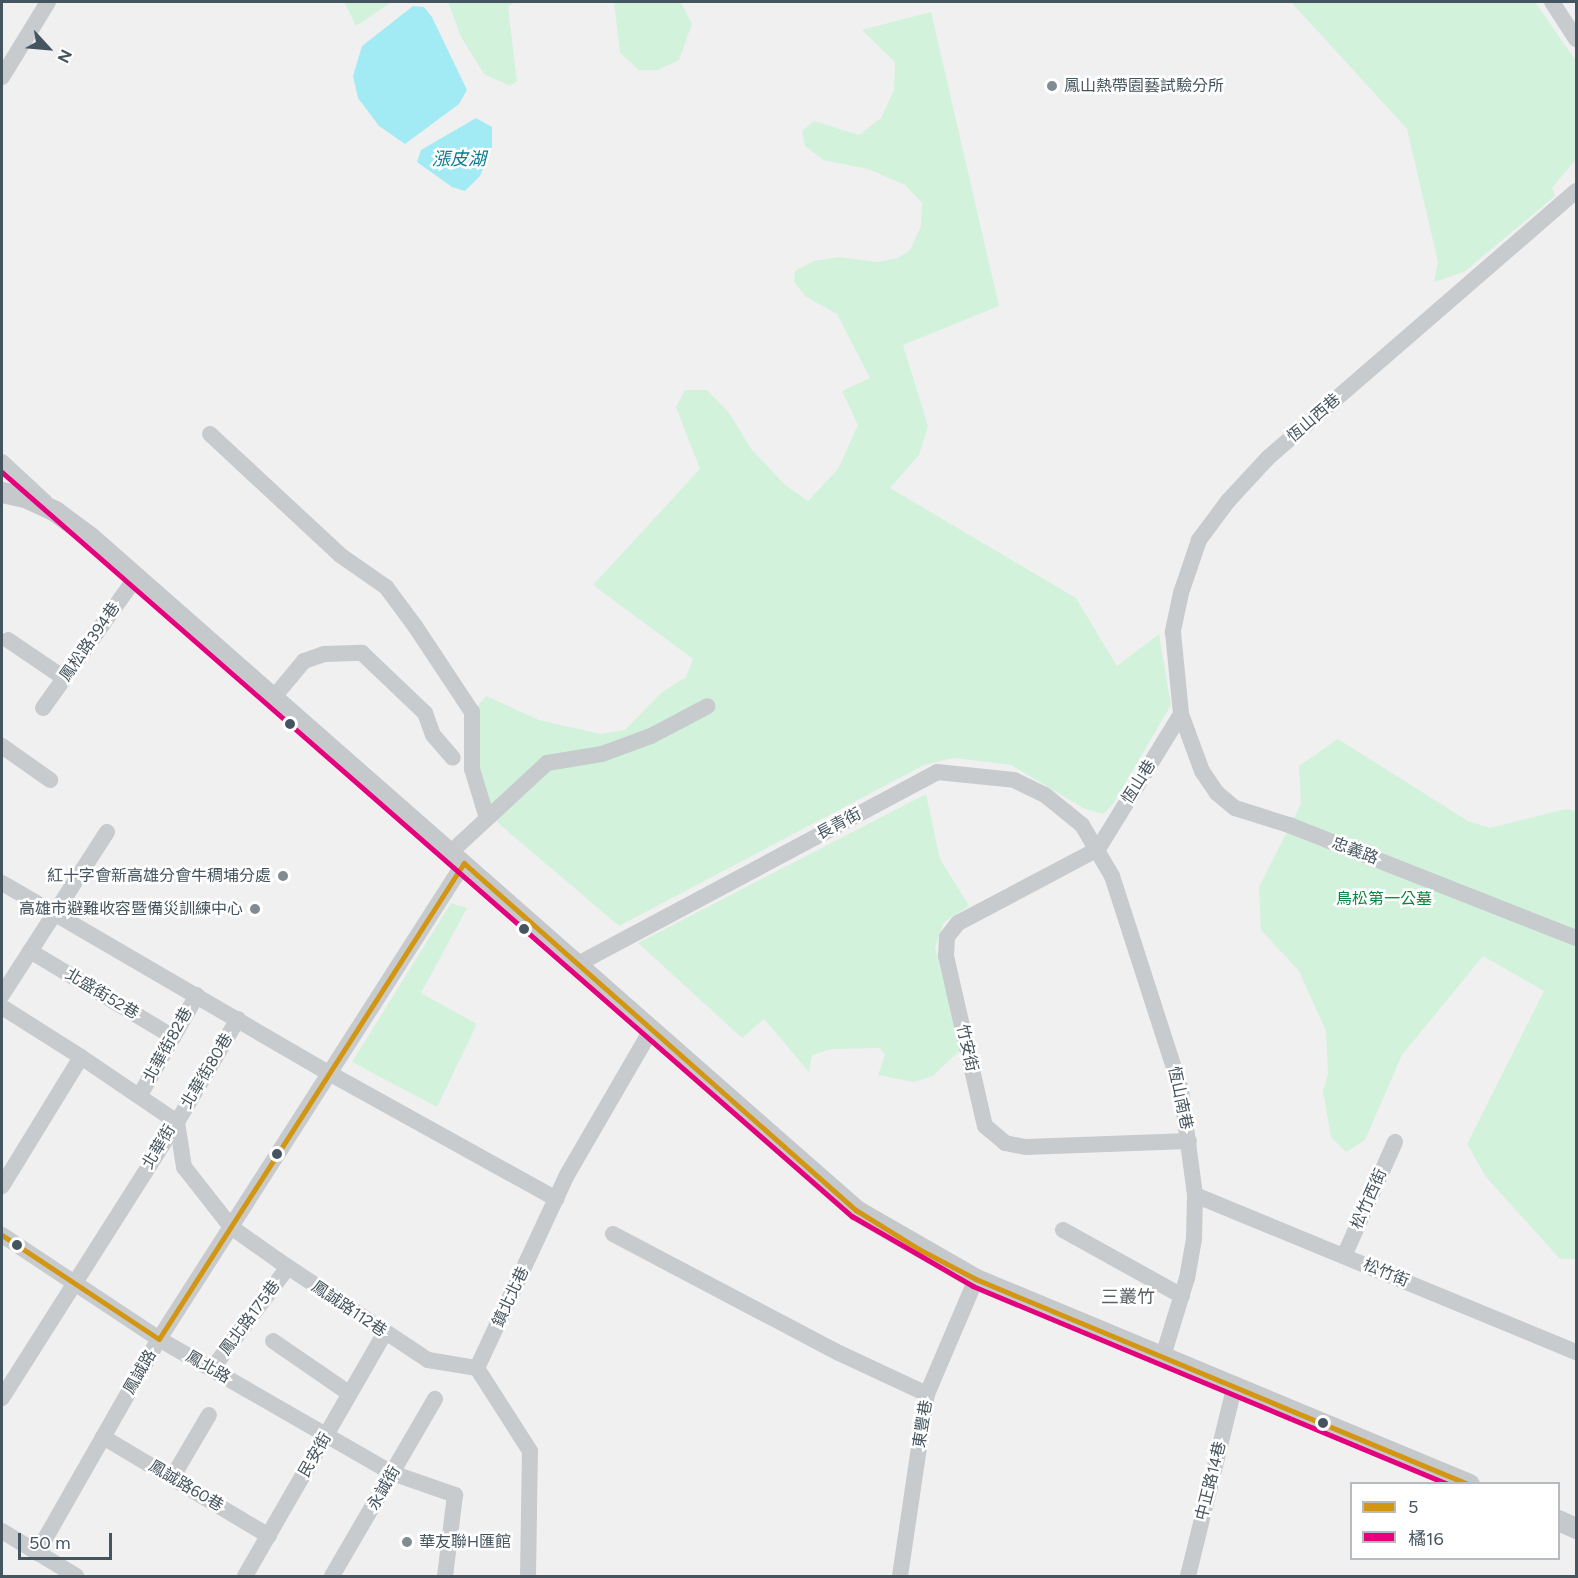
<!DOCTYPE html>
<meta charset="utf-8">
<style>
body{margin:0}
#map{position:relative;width:1578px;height:1578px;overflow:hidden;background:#f1f0f0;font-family:Figtree,"Noto Sans TC",sans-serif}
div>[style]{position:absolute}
.green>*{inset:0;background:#d2f2dc}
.water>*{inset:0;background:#a3ebf4}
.minor>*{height:16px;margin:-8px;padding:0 8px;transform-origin:8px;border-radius:8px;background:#c7cbcd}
.major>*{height:21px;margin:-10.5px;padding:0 10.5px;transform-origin:10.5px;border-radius:10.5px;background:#c5c9cc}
.bus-1>*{height:4.5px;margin:-2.25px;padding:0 2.25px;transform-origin:2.25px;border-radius:2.25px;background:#d39613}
.bus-2>*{height:4.5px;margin:-2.25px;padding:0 2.25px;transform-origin:2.25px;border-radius:2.25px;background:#e5007d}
.dots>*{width:16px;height:16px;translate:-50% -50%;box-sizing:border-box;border:3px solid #fff;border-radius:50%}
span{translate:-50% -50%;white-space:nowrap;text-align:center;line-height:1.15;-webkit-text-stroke:5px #fff;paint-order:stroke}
.poi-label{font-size:16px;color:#45555f}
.left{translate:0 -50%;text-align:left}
.right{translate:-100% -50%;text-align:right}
.street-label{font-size:16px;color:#45555f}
.park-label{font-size:16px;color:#0c843e}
.water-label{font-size:18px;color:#047e8e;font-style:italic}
.neighbourhood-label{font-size:18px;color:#5b6165}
.frame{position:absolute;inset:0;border:3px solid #45555f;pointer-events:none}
.legend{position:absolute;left:1350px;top:1482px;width:210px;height:78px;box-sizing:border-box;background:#fff;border:2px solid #b5bbbf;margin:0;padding:8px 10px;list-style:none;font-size:18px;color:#45555f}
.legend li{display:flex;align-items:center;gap:12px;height:30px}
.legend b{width:30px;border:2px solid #b5bbbf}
.north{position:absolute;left:18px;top:18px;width:60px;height:60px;-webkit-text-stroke:4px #fff;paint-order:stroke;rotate:116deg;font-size:16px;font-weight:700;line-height:24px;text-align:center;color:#45555f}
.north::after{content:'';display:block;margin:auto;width:21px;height:27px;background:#45555f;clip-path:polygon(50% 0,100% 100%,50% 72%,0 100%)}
.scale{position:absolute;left:18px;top:1533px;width:94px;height:27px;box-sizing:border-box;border:3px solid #45555f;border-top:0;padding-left:8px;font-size:18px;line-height:21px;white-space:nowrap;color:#45555f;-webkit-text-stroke:4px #fff;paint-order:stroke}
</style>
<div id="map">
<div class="green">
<div style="clip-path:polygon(344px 2px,392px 2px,356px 26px)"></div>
<div style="clip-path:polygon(448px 2px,515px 2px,508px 7px,517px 81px,510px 86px,484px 74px,461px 37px)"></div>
<div style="clip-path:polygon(614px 2px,681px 2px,692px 24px,679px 60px,658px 70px,639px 70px,620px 53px)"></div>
<div style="clip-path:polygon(1291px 2px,1535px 2px,1576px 61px,1576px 159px,1552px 188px,1555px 196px,1464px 272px,1434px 282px,1438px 262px,1407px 129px)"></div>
<div style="clip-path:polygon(931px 12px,999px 306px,903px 345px,928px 426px,919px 455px,890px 488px,1076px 598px,1117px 666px,1159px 634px,1171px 705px,1113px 804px,1103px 814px,1083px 808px,1011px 765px,954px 758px,924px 765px,619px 926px,497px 822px,475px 759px,475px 709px,486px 696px,539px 720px,601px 734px,625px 730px,662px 692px,686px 677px,693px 659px,593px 585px,700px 469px,676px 407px,685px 390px,707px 390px,729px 413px,752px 450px,785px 485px,808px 501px,838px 469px,858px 425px,842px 391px,870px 378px,837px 314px,806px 297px,794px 282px,795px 271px,814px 261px,839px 257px,878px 262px,898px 258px,910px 250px,921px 226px,922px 203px,905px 185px,868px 169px,823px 160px,805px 146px,802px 131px,814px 121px,859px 135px,881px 118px,894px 90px,895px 62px,862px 30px)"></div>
<div style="clip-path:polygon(1338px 739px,1468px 821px,1490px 828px,1566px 809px,1576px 811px,1576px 1259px,1560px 1259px,1486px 1177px,1467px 1144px,1544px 991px,1483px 956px,1402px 1055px,1365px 1140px,1346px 1152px,1331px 1137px,1323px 1091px,1328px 1074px,1326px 1031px,1299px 971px,1261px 930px,1259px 887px,1301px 804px,1299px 766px)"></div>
<div style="clip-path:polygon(926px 794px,940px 859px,969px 906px,944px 922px,935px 947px,961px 1049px,933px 1076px,913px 1082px,878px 1075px,885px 1055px,880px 1048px,831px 1049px,812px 1055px,809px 1072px,764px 1019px,742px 1038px,638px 943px)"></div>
<div style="clip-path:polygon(451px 903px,467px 908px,421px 993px,477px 1024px,437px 1107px,352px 1062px)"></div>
</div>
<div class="water">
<div style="clip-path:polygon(413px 6px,424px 7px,432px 17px,467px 90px,459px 104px,405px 144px,379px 126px,358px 98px,353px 76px,362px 46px)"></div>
<div style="clip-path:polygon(476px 118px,492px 127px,492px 147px,480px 176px,465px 191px,452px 187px,417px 162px,421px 150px)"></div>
</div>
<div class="minor">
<div style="left:1552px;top:2px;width:44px;rotate:57deg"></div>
<div style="left:2px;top:77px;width:88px;rotate:-58.5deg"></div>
<div style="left:1576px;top:191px;width:409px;rotate:139.1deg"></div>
<div style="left:1267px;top:459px;width:57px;rotate:132.9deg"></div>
<div style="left:1228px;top:501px;width:49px;rotate:126.6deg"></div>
<div style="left:1199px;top:540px;width:56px;rotate:108.8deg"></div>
<div style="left:1181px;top:593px;width:40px;rotate:102deg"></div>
<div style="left:1173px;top:632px;width:82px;rotate:84.4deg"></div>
<div style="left:1181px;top:714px;width:61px;rotate:69.8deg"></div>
<div style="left:1202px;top:771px;width:27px;rotate:56deg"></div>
<div style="left:1217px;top:793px;width:23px;rotate:40deg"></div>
<div style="left:1235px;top:808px;width:57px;rotate:17.5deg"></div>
<div style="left:1289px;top:825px;width:308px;rotate:21.5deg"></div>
<div style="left:210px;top:434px;width:178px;rotate:42.9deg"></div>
<div style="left:340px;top:555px;width:56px;rotate:34.8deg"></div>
<div style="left:386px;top:587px;width:49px;rotate:53.4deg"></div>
<div style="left:415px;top:626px;width:103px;rotate:56.5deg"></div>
<div style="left:472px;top:712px;width:57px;rotate:90deg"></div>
<div style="left:472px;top:769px;width:51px;rotate:73deg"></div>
<div style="left:2px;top:462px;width:59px;rotate:42.9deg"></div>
<div style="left:8px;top:640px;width:68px;rotate:34.2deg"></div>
<div style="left:274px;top:697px;width:47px;rotate:-50.2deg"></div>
<div style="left:304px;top:661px;width:21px;rotate:-19deg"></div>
<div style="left:324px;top:654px;width:38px;rotate:-2deg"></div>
<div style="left:362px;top:653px;width:87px;rotate:43.6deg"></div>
<div style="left:425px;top:713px;width:23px;rotate:70deg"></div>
<div style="left:433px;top:735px;width:30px;rotate:49deg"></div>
<div style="left:43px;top:708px;width:161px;rotate:-54.6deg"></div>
<div style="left:2px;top:746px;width:59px;rotate:35.3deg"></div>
<div style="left:1098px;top:849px;width:158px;rotate:152.1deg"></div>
<div style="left:958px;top:923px;width:18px;rotate:128deg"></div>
<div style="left:947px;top:937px;width:19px;rotate:93deg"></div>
<div style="left:946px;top:956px;width:174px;rotate:77.1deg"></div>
<div style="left:985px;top:1126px;width:26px;rotate:40deg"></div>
<div style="left:1005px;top:1143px;width:21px;rotate:11deg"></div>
<div style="left:1026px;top:1147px;width:163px;rotate:-2.1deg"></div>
<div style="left:1098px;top:849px;width:158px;rotate:-58.4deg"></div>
<div style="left:451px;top:852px;width:131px;rotate:-42.8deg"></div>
<div style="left:547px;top:763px;width:56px;rotate:-9.3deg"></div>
<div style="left:602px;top:754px;width:52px;rotate:-20.2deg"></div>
<div style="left:651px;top:736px;width:64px;rotate:-27.8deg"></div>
<div style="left:2px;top:883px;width:378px;rotate:30.2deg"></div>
<div style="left:329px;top:1073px;width:260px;rotate:29deg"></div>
<div style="left:30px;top:951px;width:167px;rotate:31deg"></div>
<div style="left:576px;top:965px;width:409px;rotate:-28.1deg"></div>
<div style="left:937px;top:772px;width:77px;rotate:5.9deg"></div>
<div style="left:1014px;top:780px;width:34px;rotate:26deg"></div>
<div style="left:1045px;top:795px;width:48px;rotate:39deg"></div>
<div style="left:1082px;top:825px;width:59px;rotate:59.5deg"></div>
<div style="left:1112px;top:876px;width:225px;rotate:72.1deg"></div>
<div style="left:1181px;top:1090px;width:106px;rotate:82.4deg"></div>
<div style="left:1195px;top:1195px;width:44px;rotate:91.3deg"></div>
<div style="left:1194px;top:1239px;width:40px;rotate:100deg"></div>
<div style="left:1187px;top:1278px;width:82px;rotate:107.1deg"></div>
<div style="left:2px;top:995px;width:194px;rotate:-57.2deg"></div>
<div style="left:2px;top:1007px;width:93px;rotate:32.3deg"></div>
<div style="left:238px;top:1019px;width:120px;rotate:120.6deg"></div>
<div style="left:177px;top:1122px;width:46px;rotate:81.2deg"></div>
<div style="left:184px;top:1167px;width:76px;rotate:51.9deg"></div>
<div style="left:231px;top:1227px;width:59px;rotate:35.3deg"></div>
<div style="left:279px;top:1261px;width:179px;rotate:33.6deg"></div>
<div style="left:428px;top:1360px;width:50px;rotate:9.3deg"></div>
<div style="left:140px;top:1095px;width:115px;rotate:-60.3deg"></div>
<div style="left:2px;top:1186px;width:151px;rotate:-58.5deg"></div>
<div style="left:81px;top:1057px;width:116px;rotate:34.1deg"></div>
<div style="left:177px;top:1122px;width:327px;rotate:122.4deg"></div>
<div style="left:1195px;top:1195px;width:412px;rotate:22.4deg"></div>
<div style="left:1063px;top:1230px;width:136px;rotate:29deg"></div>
<div style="left:613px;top:1234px;width:255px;rotate:27.8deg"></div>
<div style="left:839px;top:1353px;width:97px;rotate:25deg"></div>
<div style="left:2px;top:1235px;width:188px;rotate:33.5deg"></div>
<div style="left:159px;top:1339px;width:269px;rotate:29.9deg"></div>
<div style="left:392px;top:1473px;width:67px;rotate:19.2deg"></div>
<div style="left:455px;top:1495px;width:82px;rotate:97deg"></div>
<div style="left:1344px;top:1256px;width:125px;rotate:-65.9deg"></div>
<div style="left:273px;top:1341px;width:93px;rotate:34.5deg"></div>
<div style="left:212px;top:1369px;width:127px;rotate:-53.3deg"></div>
<div style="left:103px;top:1437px;width:193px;rotate:30.8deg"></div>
<div style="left:172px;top:1478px;width:73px;rotate:-59.6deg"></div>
<div style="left:2px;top:1531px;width:87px;rotate:31.3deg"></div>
<div style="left:37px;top:1553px;width:246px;rotate:-60.3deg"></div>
<div style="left:159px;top:1339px;width:565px;rotate:-57.35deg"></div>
<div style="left:245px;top:1576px;width:280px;rotate:-60.1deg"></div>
<div style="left:332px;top:1576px;width:205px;rotate:-59.8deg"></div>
<div style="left:528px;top:1576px;width:125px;rotate:-89.1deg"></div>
<div style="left:530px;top:1451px;width:98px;rotate:-122.6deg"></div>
<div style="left:477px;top:1368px;width:213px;rotate:-65deg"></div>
<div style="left:567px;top:1175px;width:168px;rotate:-59.9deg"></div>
<div style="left:900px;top:1576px;width:184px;rotate:-81.6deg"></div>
<div style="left:927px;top:1394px;width:125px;rotate:-66.9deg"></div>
<div style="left:1188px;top:1576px;width:197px;rotate:-76.2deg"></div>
</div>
<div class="major">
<div style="left:2px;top:492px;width:26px;rotate:13deg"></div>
<div style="left:27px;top:498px;width:31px;rotate:25deg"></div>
<div style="left:55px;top:511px;width:44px;rotate:36.6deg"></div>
<div style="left:90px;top:537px;width:1020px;rotate:41.3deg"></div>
<div style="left:856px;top:1210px;width:138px;rotate:29.9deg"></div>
<div style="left:976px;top:1279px;width:534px;rotate:22.58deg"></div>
<div style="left:1558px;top:1520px;width:20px;rotate:24deg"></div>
</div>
<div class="bus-1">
<div style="left:464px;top:863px;width:524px;rotate:41.52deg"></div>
<div style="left:856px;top:1210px;width:74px;rotate:31.8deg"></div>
<div style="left:919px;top:1249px;width:64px;rotate:27.8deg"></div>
<div style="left:976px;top:1279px;width:533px;rotate:22.62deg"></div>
<div style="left:2px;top:1235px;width:188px;rotate:33.5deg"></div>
<div style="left:159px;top:1339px;width:565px;rotate:-57.35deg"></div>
</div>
<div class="bus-2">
<div style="left:2px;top:472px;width:1130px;rotate:41.2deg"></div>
<div style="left:852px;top:1216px;width:140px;rotate:30deg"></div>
<div style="left:973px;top:1286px;width:515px;rotate:22.63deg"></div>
</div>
<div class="dots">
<div style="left:1052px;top:86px;background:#818b92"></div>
<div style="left:290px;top:724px;background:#45555f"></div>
<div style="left:283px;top:876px;background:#818b92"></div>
<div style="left:255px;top:909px;background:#818b92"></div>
<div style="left:524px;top:929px;background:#45555f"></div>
<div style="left:277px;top:1154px;background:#45555f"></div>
<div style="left:17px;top:1245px;background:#45555f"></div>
<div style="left:1323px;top:1423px;background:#45555f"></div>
<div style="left:407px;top:1542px;background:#818b92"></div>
</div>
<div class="poi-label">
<span class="left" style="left:1064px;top:86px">鳳山熱帶園藝試驗分所</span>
<span class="right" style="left:271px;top:876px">紅十字會新高雄分會牛稠埔分處</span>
<span class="right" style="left:243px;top:909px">高雄市避難收容暨備災訓練中心</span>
<span class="left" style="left:419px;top:1542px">華友聯H匯館</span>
</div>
<div class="street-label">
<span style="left:1314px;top:418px;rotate:-41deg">恆山西巷</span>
<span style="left:90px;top:642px;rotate:-55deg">鳳松路394巷</span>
<span style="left:1139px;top:782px;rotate:-58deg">恆山巷</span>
<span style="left:839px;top:824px;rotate:-28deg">長青街</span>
<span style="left:1355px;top:851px;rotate:21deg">忠義路</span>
<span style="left:102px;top:994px;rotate:31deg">北盛街52巷</span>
<span style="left:168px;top:1045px;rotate:-61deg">北華街82巷</span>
<span style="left:967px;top:1048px;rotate:77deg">竹安街</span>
<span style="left:207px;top:1071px;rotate:-59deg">北華街80巷</span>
<span style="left:1180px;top:1098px;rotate:78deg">恆山南巷</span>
<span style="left:159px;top:1147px;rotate:-59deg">北華街</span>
<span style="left:1369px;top:1199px;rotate:-66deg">松竹西街</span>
<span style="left:1386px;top:1273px;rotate:22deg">松竹街</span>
<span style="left:511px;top:1297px;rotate:-65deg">鎮北北巷</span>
<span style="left:349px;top:1309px;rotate:34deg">鳳誠路112巷</span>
<span style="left:250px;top:1318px;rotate:-53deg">鳳北路175巷</span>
<span style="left:208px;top:1367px;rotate:30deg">鳳北路</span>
<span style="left:140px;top:1372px;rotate:-60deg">鳳誠路</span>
<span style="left:923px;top:1424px;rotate:-81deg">東豐巷</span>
<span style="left:315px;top:1455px;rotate:-60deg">民安街</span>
<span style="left:1211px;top:1481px;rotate:-76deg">中正路14巷</span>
<span style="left:186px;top:1486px;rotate:31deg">鳳誠路60巷</span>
<span style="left:384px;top:1488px;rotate:-60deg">永誠街</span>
</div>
<div class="park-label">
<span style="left:1384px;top:899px">鳥松第一公墓</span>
</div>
<div class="water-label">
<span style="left:459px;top:159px">漲皮湖</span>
</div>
<div class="neighbourhood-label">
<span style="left:1128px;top:1297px">三叢竹</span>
</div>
<div class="frame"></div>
<ul class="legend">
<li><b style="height:8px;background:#d39613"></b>5</li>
<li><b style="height:8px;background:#e5007d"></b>橘16</li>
</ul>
<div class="north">N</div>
<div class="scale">50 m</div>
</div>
